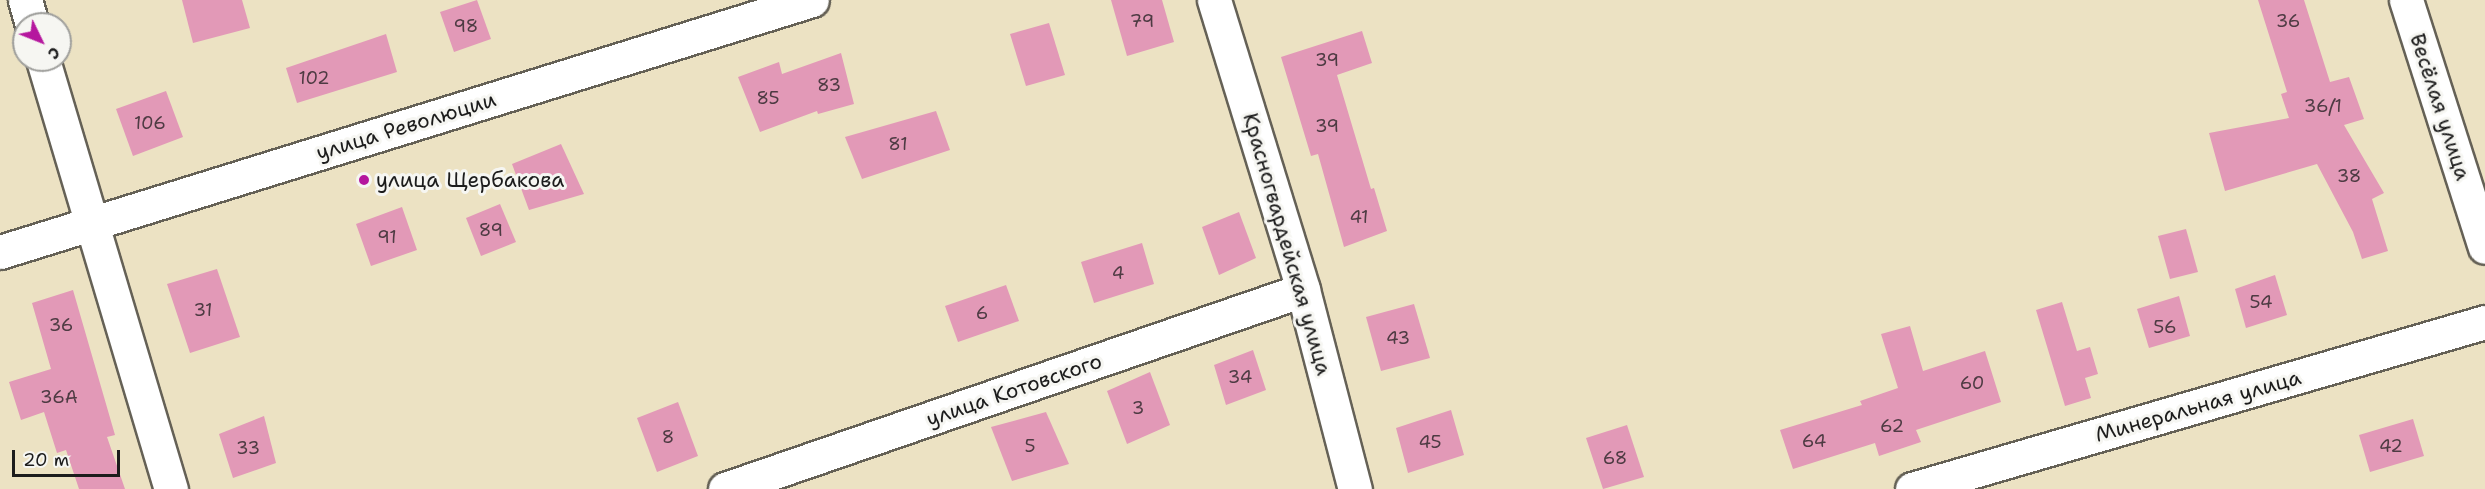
<!DOCTYPE html>
<meta charset="utf-8">
<style>
body{margin:0}
#map{position:relative;width:2485px;height:489px;overflow:hidden;background:#ece2c3;font-family:"Shantell Sans",sans-serif}
div>[style]{position:absolute}
.building>*{inset:0;background:#e299b7}
.roads{filter:drop-shadow(2px 0 #656156) drop-shadow(-2px 0 #656156) drop-shadow(0 2px #656156) drop-shadow(0 -2px #656156)}
.minor>*{height:33px;margin:-16.5px;padding:0 16.5px;transform-origin:16.5px;border-radius:16.5px;background:#fff}
.dots>*{width:16px;height:16px;translate:-50% -50%;box-sizing:border-box;border:3px solid #f6f6f2;border-radius:50%}
span{translate:-50% -50%;white-space:nowrap;text-align:center;line-height:1.15;-webkit-text-stroke:6px #f6f6f2;paint-order:stroke}
.number-label{font-size:18px;color:#4e3b43}
.number-label span{-webkit-text-stroke-width:0}
.street-label{font-size:21px;color:#1c1c1c}
.poi-label{font-size:21px;color:#1c1c1c}
.left{translate:0 -50%;text-align:left}
.north{position:absolute;left:12px;top:12px;width:60px;height:60px;box-sizing:border-box;background:#f6f6f2;border:2px solid #9f9f9c;border-radius:50%;rotate:133deg;font-size:16px;font-weight:700;line-height:24px;text-align:center;color:#1c1c1c}
.north::after{content:'';display:block;margin:auto;width:21px;height:27px;background:#b5179e;clip-path:polygon(50% 0,100% 100%,50% 72%,0 100%)}
.scale{position:absolute;left:12px;top:450px;width:108px;height:27px;box-sizing:border-box;border:3px solid #1c1c1c;border-top:0;padding-left:8px;font-size:18px;line-height:21px;white-space:nowrap;color:#1c1c1c;-webkit-text-stroke:4px #f6f6f2;paint-order:stroke}
</style>
<div id="map">
<div class="building">
<div style="clip-path:polygon(182px 0,242px 0,250px 28px,193px 43px)"></div>
<div style="clip-path:polygon(477px 0,491px 39px,454px 52px,440px 12px)"></div>
<div style="clip-path:polygon(1111px 0,1162px 0,1174px 42px,1127px 56px)"></div>
<div style="clip-path:polygon(2258px 0,2304px 0,2330px 82px,2349px 77px,2364px 119px,2344px 125px,2384px 193px,2372px 199px,2388px 251px,2362px 259px,2353px 232px,2317px 164px,2225px 191px,2209px 133px,2289px 118px,2281px 94px,2287px 92px)"></div>
<div style="clip-path:polygon(1049px 23px,1065px 75px,1026px 86px,1010px 34px)"></div>
<div style="clip-path:polygon(1362px 31px,1372px 63px,1337px 75px,1371px 189px,1374px 188px,1387px 231px,1344px 247px,1318px 154px,1311px 156px,1281px 57px)"></div>
<div style="clip-path:polygon(386px 34px,397px 72px,297px 103px,286px 68px)"></div>
<div style="clip-path:polygon(841px 53px,854px 104px,818px 114px,817px 111px,760px 132px,738px 77px,779px 62px,782px 74px)"></div>
<div style="clip-path:polygon(166px 91px,183px 137px,133px 156px,116px 109px)"></div>
<div style="clip-path:polygon(936px 111px,950px 150px,862px 179px,845px 137px)"></div>
<div style="clip-path:polygon(561px 144px,584px 194px,529px 210px,512px 164px)"></div>
<div style="clip-path:polygon(500px 204px,516px 242px,481px 256px,466px 218px)"></div>
<div style="clip-path:polygon(402px 207px,417px 250px,371px 266px,356px 224px)"></div>
<div style="clip-path:polygon(1239px 212px,1256px 258px,1219px 275px,1202px 227px)"></div>
<div style="clip-path:polygon(2186px 229px,2198px 272px,2170px 279px,2158px 236px)"></div>
<div style="clip-path:polygon(1142px 243px,1154px 284px,1094px 303px,1081px 262px)"></div>
<div style="clip-path:polygon(217px 269px,240px 337px,190px 353px,167px 284px)"></div>
<div style="clip-path:polygon(2275px 275px,2287px 315px,2246px 328px,2235px 289px)"></div>
<div style="clip-path:polygon(1006px 285px,1019px 321px,958px 342px,945px 306px)"></div>
<div style="clip-path:polygon(73px 290px,115px 435px,107px 437px,125px 489px,79px 489px,66px 450px,57px 453px,44px 412px,21px 420px,9px 382px,51px 369px,32px 303px)"></div>
<div style="clip-path:polygon(2179px 296px,2190px 336px,2149px 348px,2137px 309px)"></div>
<div style="clip-path:polygon(2062px 302px,2077px 351px,2090px 347px,2098px 374px,2085px 378px,2091px 398px,2065px 406px,2036px 310px)"></div>
<div style="clip-path:polygon(1414px 304px,1430px 358px,1381px 371px,1366px 317px)"></div>
<div style="clip-path:polygon(1910px 326px,1923px 371px,1985px 351px,2001px 402px,1916px 430px,1921px 442px,1879px 456px,1875px 443px,1793px 469px,1780px 430px,1862px 405px,1860px 401px,1898px 388px,1881px 334px)"></div>
<div style="clip-path:polygon(1253px 350px,1266px 390px,1226px 405px,1214px 365px)"></div>
<div style="clip-path:polygon(1150px 372px,1170px 425px,1127px 444px,1107px 391px)"></div>
<div style="clip-path:polygon(678px 402px,698px 456px,657px 472px,637px 418px)"></div>
<div style="clip-path:polygon(1451px 410px,1464px 455px,1408px 473px,1396px 428px)"></div>
<div style="clip-path:polygon(1046px 412px,1069px 464px,1012px 481px,991px 427px)"></div>
<div style="clip-path:polygon(264px 416px,276px 463px,233px 478px,219px 434px)"></div>
<div style="clip-path:polygon(2413px 419px,2424px 456px,2370px 472px,2359px 435px)"></div>
<div style="clip-path:polygon(1627px 425px,1644px 477px,1603px 489px,1586px 438px)"></div>
</div>
<div class="roads">
<div class="minor">
<div style="left:25px;top:0;width:25px;rotate:74deg"></div>
<div style="left:1214px;top:0;width:303px;rotate:72.9deg"></div>
<div style="left:1303px;top:290px;width:206px;rotate:75.4deg"></div>
<div style="left:2406px;top:0;width:259px;rotate:72.3deg"></div>
<div style="left:43px;top:60px;width:448px;rotate:73.4deg"></div>
<div style="left:0;top:252px;width:850px;rotate:-17.24deg"></div>
<div style="left:725px;top:489px;width:611px;rotate:-19deg"></div>
<div style="left:1912px;top:489px;width:597px;rotate:-16.25deg"></div>
</div>
</div>
<div class="dots">
<div style="left:364px;top:180px;background:#b5179e"></div>
</div>
<div class="number-label">
<span style="left:1142px;top:21px">79</span>
<span style="left:2288px;top:21px">36</span>
<span style="left:466px;top:26px">98</span>
<span style="left:1327px;top:60px">39</span>
<span style="left:314px;top:78px">102</span>
<span style="left:829px;top:85px">83</span>
<span style="left:768px;top:98px">85</span>
<span style="left:2323px;top:106px">36/1</span>
<span style="left:150px;top:123px">106</span>
<span style="left:1327px;top:126px">39</span>
<span style="left:898px;top:144px">81</span>
<span style="left:2349px;top:176px">38</span>
<span style="left:1359px;top:217px">41</span>
<span style="left:491px;top:230px">89</span>
<span style="left:387px;top:237px">91</span>
<span style="left:1118px;top:273px">4</span>
<span style="left:2261px;top:302px">54</span>
<span style="left:203px;top:310px">31</span>
<span style="left:982px;top:313px">6</span>
<span style="left:61px;top:325px">36</span>
<span style="left:2165px;top:327px">56</span>
<span style="left:1398px;top:338px">43</span>
<span style="left:1240px;top:377px">34</span>
<span style="left:1972px;top:383px">60</span>
<span style="left:59px;top:397px">36А</span>
<span style="left:1138px;top:408px">3</span>
<span style="left:1892px;top:426px">62</span>
<span style="left:668px;top:437px">8</span>
<span style="left:1814px;top:441px">64</span>
<span style="left:1430px;top:442px">45</span>
<span style="left:1030px;top:446px">5</span>
<span style="left:2391px;top:446px">42</span>
<span style="left:248px;top:448px">33</span>
<span style="left:1615px;top:458px">68</span>
</div>
<div class="street-label">
<span style="left:2440px;top:107px;rotate:72deg">Весёлая улица</span>
<span style="left:406px;top:126px;rotate:-17deg">улица Революции</span>
<span style="left:1287px;top:244px;rotate:74deg">Красногвардейская улица</span>
<span style="left:1014px;top:390px;rotate:-19deg">улица Котовского</span>
<span style="left:2198px;top:406px;rotate:-16deg">Минеральная улица</span>
</div>
<div class="poi-label">
<span class="left" style="left:376px;top:180px">улица Щербакова</span>
</div>
<div class="north">С</div>
<div class="scale">20 m</div>
</div>
